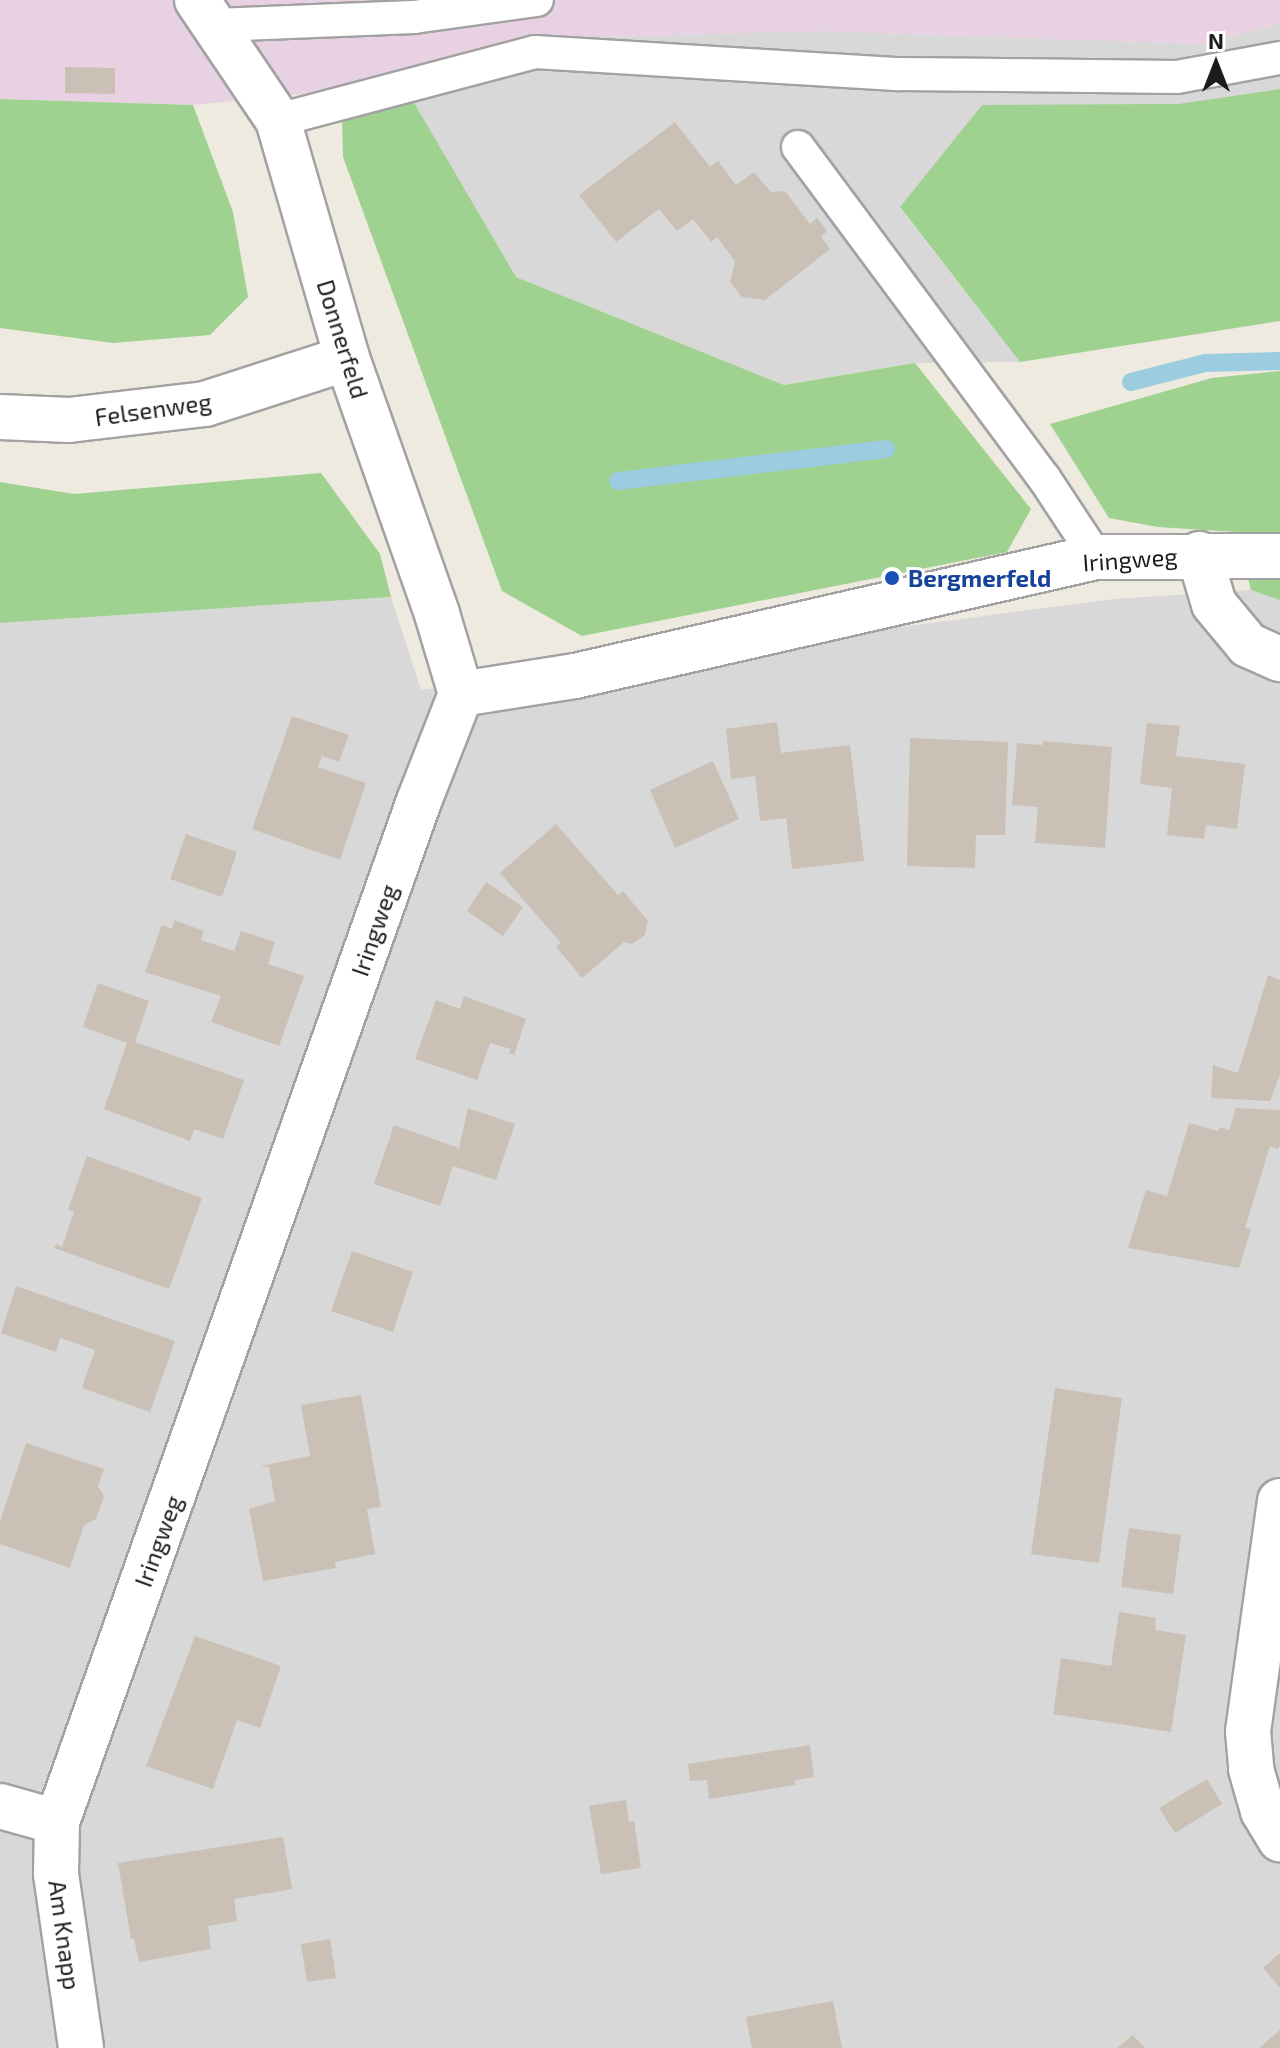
<!DOCTYPE html>
<style>
body{margin:0}
#map{position:relative;width:1280px;height:2048px;overflow:hidden;background:#eeeadf;font-family:"Exo 2",sans-serif}
div>[style]{position:absolute}
.residential>*{inset:0;background:#d9d8d8}
.industrial>*{inset:0;background:#e8d1e2}
.forest>*{inset:0;background:#9fd190}
.stream>*{height:18px;margin:-9px;padding:0 9px;transform-origin:9px;border-radius:9px;background:#9bcce0}
.building>*{inset:0;background:#cac0b6}
.roads{filter:drop-shadow(2px 0 #a2a2a2) drop-shadow(-2px 0 #a2a2a2) drop-shadow(0 2px #a2a2a2) drop-shadow(0 -2px #a2a2a2)}
.lane>*{height:32px;margin:-16px;padding:0 16px;transform-origin:16px;border-radius:16px;background:#fff}
.street>*{height:44px;margin:-22px;padding:0 22px;transform-origin:22px;border-radius:22px;background:#fff}
.dots>*{width:22px;height:22px;translate:-50% -50%;box-sizing:border-box;border:4px solid #fff;border-radius:50%}
span{translate:-50% -50%;white-space:nowrap;text-align:center;line-height:1.15;-webkit-text-stroke:6px #fff;paint-order:stroke}
.street-label{font-size:24px;color:#1b1b1b}
.transit-label{font-size:24px;color:#164399;font-weight:700}
.left{translate:0 -50%;text-align:left}
.north{position:absolute;left:1176px;top:24px;width:80px;height:80px;-webkit-text-stroke:6px #fff;paint-order:stroke;rotate:0deg;font-size:22px;font-weight:700;line-height:32px;text-align:center;color:#1b1b1b}
.north::after{content:'';display:block;margin:auto;width:28px;height:36px;background:#1b1b1b;clip-path:polygon(50% 0,100% 100%,50% 72%,0 100%)}
</style>
<div id="map">
<div class="residential">
<div style="clip-path:polygon(1280px 23px,1280px 89px,1178px 104px,900px 208px,1020px 362px,915px 363px,784px 385px,516px 277px,413px 101px,409px 70px,534px 39px,817px 31px,1205px 44px)"></div>
<div style="clip-path:polygon(1251px 590px,1280px 600px,1280px 2048px,0 2048px,0 623px,391px 597px,421px 690px,1114px 599px)"></div>
</div>
<div class="industrial">
<div style="clip-path:polygon(0 0,1280px 0,1280px 23px,1205px 44px,817px 31px,534px 39px,321px 92px,193px 105px,0 99px)"></div>
</div>
<div class="forest">
<div style="clip-path:polygon(1280px 89px,1280px 321px,1020px 362px,900px 207px,982px 105px,1178px 104px)"></div>
<div style="clip-path:polygon(0 99px,193px 105px,233px 212px,248px 297px,210px 335px,113px 343px,0 328px)"></div>
<div style="clip-path:polygon(413px 101px,516px 277px,784px 385px,915px 363px,1031px 509px,1007px 552px,582px 636px,502px 591px,343px 157px,342px 119px)"></div>
<div style="clip-path:polygon(1280px 371px,1280px 600px,1251px 590px,1236px 532px,1158px 527px,1109px 518px,1050px 424px,1212px 378px)"></div>
<div style="clip-path:polygon(321px 473px,380px 554px,391px 597px,0 623px,0 482px,74px 494px)"></div>
</div>
<div class="stream">
<div style="left:1131px;top:382px;width:76px;rotate:-14.4deg"></div>
<div style="left:1205px;top:363px;width:75px;rotate:-1.5deg"></div>
<div style="left:618px;top:481px;width:270px;rotate:-6.8deg"></div>
</div>
<div class="building">
<div style="clip-path:polygon(65px 67px,115px 68px,115px 94px,65px 93px)"></div>
<div style="clip-path:polygon(675px 122px,710px 167px,718px 161px,736px 185px,754px 172px,771px 192px,785px 191px,810px 224px,817px 218px,827px 231px,821px 237px,830px 249px,765px 300px,742px 297px,730px 282px,735px 261px,717px 237px,711px 242px,693px 219px,677px 231px,659px 209px,616px 242px,579px 195px)"></div>
<div style="clip-path:polygon(292px 716px,349px 735px,339px 762px,322px 756px,318px 767px,366px 783px,340px 860px,252px 829px)"></div>
<div style="clip-path:polygon(777px 722px,781px 753px,850px 745px,864px 861px,792px 869px,786px 818px,760px 821px,755px 776px,731px 779px,726px 729px)"></div>
<div style="clip-path:polygon(1147px 723px,1180px 726px,1176px 756px,1245px 764px,1237px 829px,1206px 825px,1204px 839px,1167px 835px,1172px 788px,1140px 784px)"></div>
<div style="clip-path:polygon(910px 738px,1008px 742px,1005px 835px,976px 835px,975px 868px,907px 866px)"></div>
<div style="clip-path:polygon(1043px 741px,1112px 747px,1105px 848px,1035px 843px,1038px 807px,1012px 805px,1017px 743px,1042px 745px)"></div>
<div style="clip-path:polygon(713px 761px,739px 819px,675px 848px,650px 790px)"></div>
<div style="clip-path:polygon(556px 824px,618px 895px,623px 891px,648px 921px,645px 935px,632px 944px,624px 942px,582px 978px,556px 947px,561px 943px,500px 873px)"></div>
<div style="clip-path:polygon(186px 834px,237px 852px,222px 897px,170px 879px)"></div>
<div style="clip-path:polygon(486px 882px,523px 907px,503px 936px,467px 911px)"></div>
<div style="clip-path:polygon(174px 920px,204px 931px,201px 940px,234px 951px,241px 931px,275px 942px,268px 964px,304px 976px,279px 1046px,211px 1022px,221px 996px,145px 972px,162px 925px,172px 929px)"></div>
<div style="clip-path:polygon(1268px 975px,1280px 980px,1280px 1075px,1270px 1101px,1211px 1098px,1213px 1065px,1238px 1073px)"></div>
<div style="clip-path:polygon(98px 983px,149px 1001px,135px 1042px,244px 1080px,223px 1139px,194px 1129px,190px 1141px,104px 1109px,127px 1043px,83px 1027px)"></div>
<div style="clip-path:polygon(464px 996px,526px 1019px,514px 1055px,509px 1053px,511px 1049px,490px 1043px,477px 1080px,415px 1059px,436px 1000px,460px 1009px)"></div>
<div style="clip-path:polygon(468px 1108px,515px 1124px,496px 1180px,453px 1166px,440px 1206px,374px 1184px,394px 1125px,459px 1148px)"></div>
<div style="clip-path:polygon(1236px 1108px,1280px 1110px,1280px 1144px,1278px 1149px,1270px 1146px,1245px 1228px,1251px 1229px,1239px 1268px,1128px 1248px,1146px 1190px,1167px 1196px,1189px 1123px,1218px 1131px,1220px 1127px,1229px 1130px)"></div>
<div style="clip-path:polygon(87px 1156px,202px 1198px,169px 1289px,54px 1248px,56px 1244px,62px 1247px,74px 1212px,68px 1209px)"></div>
<div style="clip-path:polygon(352px 1251px,413px 1272px,393px 1332px,331px 1311px)"></div>
<div style="clip-path:polygon(16px 1286px,175px 1341px,150px 1412px,82px 1388px,95px 1350px,60px 1338px,56px 1352px,1px 1333px)"></div>
<div style="clip-path:polygon(1055px 1388px,1122px 1398px,1099px 1563px,1031px 1554px)"></div>
<div style="clip-path:polygon(361px 1395px,381px 1507px,367px 1509px,375px 1554px,335px 1562px,336px 1568px,263px 1581px,249px 1509px,275px 1501px,269px 1467px,260px 1466px,310px 1456px,301px 1405px)"></div>
<div style="clip-path:polygon(26px 1443px,104px 1469px,98px 1486px,104px 1496px,96px 1519px,84px 1525px,70px 1568px,0 1544px,0 1521px)"></div>
<div style="clip-path:polygon(1129px 1528px,1181px 1535px,1173px 1594px,1121px 1587px)"></div>
<div style="clip-path:polygon(1119px 1612px,1156px 1618px,1155px 1630px,1186px 1635px,1171px 1732px,1053px 1714px,1061px 1658px,1111px 1666px)"></div>
<div style="clip-path:polygon(195px 1636px,281px 1666px,260px 1728px,237px 1720px,213px 1789px,146px 1766px)"></div>
<div style="clip-path:polygon(810px 1745px,814px 1777px,795px 1780px,795px 1785px,709px 1799px,707px 1780px,690px 1781px,688px 1764px)"></div>
<div style="clip-path:polygon(1207px 1779px,1222px 1804px,1175px 1833px,1159px 1808px)"></div>
<div style="clip-path:polygon(626px 1800px,629px 1822px,634px 1821px,641px 1868px,601px 1874px,589px 1806px)"></div>
<div style="clip-path:polygon(283px 1837px,292px 1889px,234px 1899px,237px 1921px,208px 1926px,211px 1949px,139px 1962px,134px 1939px,131px 1939px,118px 1863px)"></div>
<div style="clip-path:polygon(330px 1939px,336px 1978px,307px 1982px,301px 1944px)"></div>
<div style="clip-path:polygon(1280px 1953px,1280px 1988px,1263px 1968px)"></div>
<div style="clip-path:polygon(833px 2001px,842px 2048px,752px 2048px,746px 2017px)"></div>
<div style="clip-path:polygon(1280px 2030px,1280px 2048px,1259px 2048px)"></div>
<div style="clip-path:polygon(1133px 2035px,1145px 2048px,1117px 2048px)"></div>
</div>
<div class="roads">
<div class="lane">
<div style="left:216px;top:25px;width:198px;rotate:-2.3deg"></div>
<div style="left:414px;top:17px;width:124px;rotate:-7.9deg"></div>
<div style="left:278px;top:120px;width:266px;rotate:-14.8deg"></div>
<div style="left:535px;top:52px;width:365px;rotate:3.5deg"></div>
<div style="left:899px;top:74px;width:278px;rotate:0.6deg"></div>
<div style="left:1177px;top:77px;width:105px;rotate:-10.5deg"></div>
<div style="left:798px;top:147px;width:412px;rotate:53.4deg"></div>
<div style="left:1044px;top:478px;width:95px;rotate:56.6deg"></div>
</div>
<div class="street">
<div style="left:197px;top:0;width:145px;rotate:56deg"></div>
<div style="left:278px;top:120px;width:248px;rotate:73.8deg"></div>
<div style="left:347px;top:358px;width:271px;rotate:70.6deg"></div>
<div style="left:437px;top:614px;width:84px;rotate:73.3deg"></div>
<div style="left:0;top:417px;width:69px;rotate:2.5deg"></div>
<div style="left:69px;top:420px;width:137px;rotate:-6.7deg"></div>
<div style="left:205px;top:404px;width:149px;rotate:-17.9deg"></div>
<div style="left:1199px;top:554px;width:52px;rotate:73.3deg"></div>
<div style="left:1214px;top:604px;width:53px;rotate:50.3deg"></div>
<div style="left:1248px;top:645px;width:35px;rotate:24deg"></div>
<div style="left:461px;top:694px;width:115px;rotate:-9deg"></div>
<div style="left:575px;top:676px;width:534px;rotate:-12.87deg"></div>
<div style="left:1096px;top:557px;width:184px;rotate:-0.3deg"></div>
<div style="left:1280px;top:1501px;width:232px;rotate:97.9deg"></div>
<div style="left:1248px;top:1731px;width:38px;rotate:85deg"></div>
<div style="left:1251px;top:1769px;width:44px;rotate:74.1deg"></div>
<div style="left:1263px;top:1811px;width:33px;rotate:59deg"></div>
<div style="left:0;top:1806px;width:59px;rotate:15.7deg"></div>
<div style="left:57px;top:1822px;width:1083px;rotate:-70.48deg"></div>
<div style="left:419px;top:801px;width:115px;rotate:-68.6deg"></div>
<div style="left:57px;top:1822px;width:52px;rotate:91.1deg"></div>
<div style="left:56px;top:1874px;width:176px;rotate:81.8deg"></div>
</div>
</div>
<div class="dots">
<div style="left:892px;top:578px;background:#1a4fb4"></div>
</div>
<div class="street-label">
<span style="left:343px;top:339px;rotate:73deg">Donnerfeld</span>
<span style="left:153px;top:409px;rotate:-8deg">Felsenweg</span>
<span style="left:1130px;top:559px;rotate:-4deg">Iringweg</span>
<span style="left:374px;top:930px;rotate:-71deg">Iringweg</span>
<span style="left:158px;top:1541px;rotate:-70deg">Iringweg</span>
<span style="left:65px;top:1935px;rotate:82deg">Am Knapp</span>
</div>
<div class="transit-label">
<span class="left" style="left:908px;top:578px">Bergmerfeld</span>
</div>
<div class="north">N</div>
</div>
